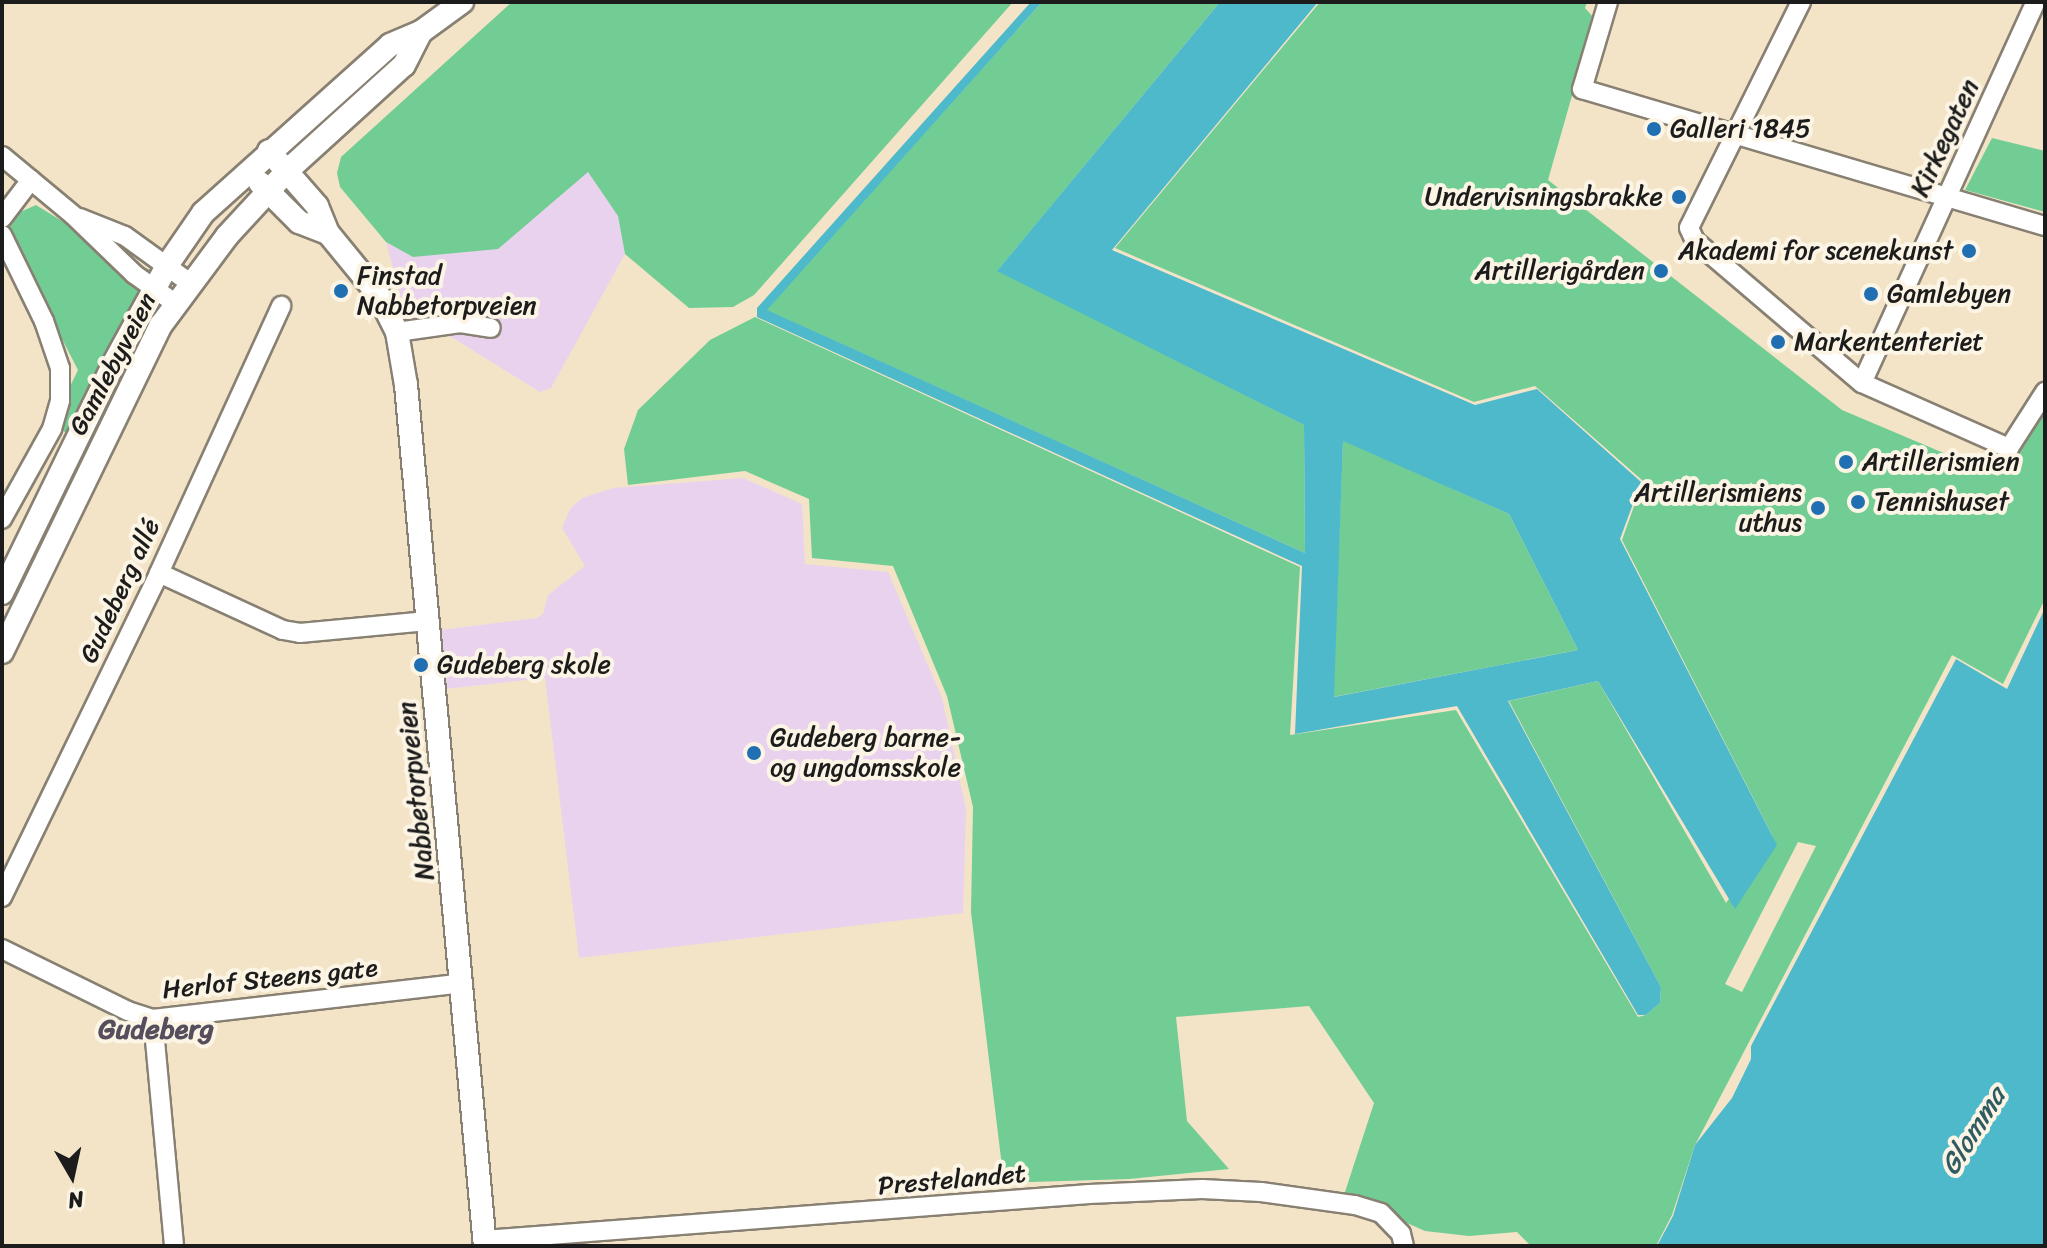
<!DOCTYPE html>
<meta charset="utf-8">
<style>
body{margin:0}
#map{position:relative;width:2047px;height:1248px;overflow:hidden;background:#f3e4c8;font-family:Sriracha,sans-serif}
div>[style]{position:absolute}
.built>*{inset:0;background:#e9d2ee}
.green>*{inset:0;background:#72cd94}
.water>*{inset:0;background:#4eb9cb}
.roads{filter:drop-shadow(2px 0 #888072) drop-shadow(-2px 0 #888072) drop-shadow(0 2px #888072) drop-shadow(0 -2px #888072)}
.minor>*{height:18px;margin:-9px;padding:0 9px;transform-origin:9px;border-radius:9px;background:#fff}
.tertiary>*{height:22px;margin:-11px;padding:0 11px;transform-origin:11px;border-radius:11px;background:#fff}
.dots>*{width:22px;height:22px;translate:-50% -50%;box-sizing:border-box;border:4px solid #fcf5e5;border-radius:50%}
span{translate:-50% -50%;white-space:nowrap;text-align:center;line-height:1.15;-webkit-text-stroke:8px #fcf5e5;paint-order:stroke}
.poi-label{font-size:26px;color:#1c1c1c}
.left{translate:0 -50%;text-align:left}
.right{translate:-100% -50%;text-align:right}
.street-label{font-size:26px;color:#1c1c1c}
.neighbourhood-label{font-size:28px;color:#564e5c;font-weight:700}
.water-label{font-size:28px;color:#305b62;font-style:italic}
.frame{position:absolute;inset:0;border:4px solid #1c1c1c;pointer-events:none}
.north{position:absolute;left:32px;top:1136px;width:80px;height:80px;-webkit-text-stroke:6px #fcf5e5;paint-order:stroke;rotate:171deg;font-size:22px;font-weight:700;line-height:32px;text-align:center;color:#1c1c1c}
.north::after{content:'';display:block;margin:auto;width:28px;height:36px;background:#1c1c1c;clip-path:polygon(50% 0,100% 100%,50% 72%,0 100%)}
</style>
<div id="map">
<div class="built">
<div style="clip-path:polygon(588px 172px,618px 216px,625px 254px,551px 388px,540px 392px,448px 335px,413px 342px,386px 242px,413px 257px)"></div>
<div style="clip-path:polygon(743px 478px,802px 504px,805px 564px,888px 572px,942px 698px,966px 809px,963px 913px,579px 958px,545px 678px,445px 689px,440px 630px,537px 618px,543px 614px,548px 595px,585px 566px,562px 528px,570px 509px,582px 498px,613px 488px)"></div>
</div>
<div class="green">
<div style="clip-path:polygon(512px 2px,1013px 2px,754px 295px,733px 307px,689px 308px,625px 254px,618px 216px,588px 172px,498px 249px,413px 257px,386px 242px,340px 187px,337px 173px,341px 157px)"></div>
<div style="clip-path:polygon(1042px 2px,1220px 2px,998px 270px,1304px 425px,1305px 553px,766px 310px)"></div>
<div style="clip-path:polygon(evenodd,1320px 2px,1587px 2px,1585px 8px,1594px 18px,1548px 180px,1842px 410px,1998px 476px,2045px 401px,2045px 599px,2003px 684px,1952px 655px,1695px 1145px,1672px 1215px,1656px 1246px,1531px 1246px,1517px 1232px,1469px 1236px,1425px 1231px,1344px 1195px,1374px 1103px,1309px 1006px,1176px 1017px,1187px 1121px,1229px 1169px,1129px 1179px,1004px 1183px,971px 912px,973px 807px,947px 696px,893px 566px,812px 558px,809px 499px,745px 471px,628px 485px,624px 449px,638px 410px,710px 340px,755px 317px,1300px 567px,1290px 735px,1456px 710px,1638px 1017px,1646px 1015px,1660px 1003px,1661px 987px,1509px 701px,1598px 681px,1726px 903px,1773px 837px,1622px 540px,1643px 481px,1535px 386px,1474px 402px,1115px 248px,1320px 2px,1798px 842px,1816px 846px,1742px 992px,1725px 984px,1798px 842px)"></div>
<div style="clip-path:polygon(1992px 138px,2045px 151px,2045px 212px,1965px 190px)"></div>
<div style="clip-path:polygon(36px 205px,130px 263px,151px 270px,67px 433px,56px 428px,60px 407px,78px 370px,13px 244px,10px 227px,20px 212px)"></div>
<div style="clip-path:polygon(1343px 440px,1509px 514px,1578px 650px,1333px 697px)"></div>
</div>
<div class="water">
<div style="clip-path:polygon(evenodd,1031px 2px,1042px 2px,767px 310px,1305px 553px,1304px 425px,997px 271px,1220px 2px,1318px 2px,1112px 250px,1475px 405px,1537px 389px,1641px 482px,1620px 539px,1777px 845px,1735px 909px,1598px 681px,1508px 701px,1661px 987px,1660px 1003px,1646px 1015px,1638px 1015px,1457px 706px,1295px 734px,1302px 566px,757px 317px,757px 308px,1031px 2px,1343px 441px,1509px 514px,1578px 650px,1334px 697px,1343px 441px)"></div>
<div style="clip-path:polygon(2045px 608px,2045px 1246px,1657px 1246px,1673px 1216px,1695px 1145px,1732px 1098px,1751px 1059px,1751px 1046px,1956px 659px,2007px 689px)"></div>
</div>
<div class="roads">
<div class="minor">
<div style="left:1608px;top:2px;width:91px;rotate:106.6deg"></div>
<div style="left:1582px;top:89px;width:483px;rotate:16.5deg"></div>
<div style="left:1801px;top:2px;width:252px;rotate:116.4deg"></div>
<div style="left:1689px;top:228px;width:14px;rotate:65deg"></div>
<div style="left:1695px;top:241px;width:219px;rotate:40.4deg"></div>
<div style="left:1862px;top:383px;width:161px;rotate:23.9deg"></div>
<div style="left:2009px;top:448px;width:67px;rotate:-57.3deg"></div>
<div style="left:2px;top:156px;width:92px;rotate:39.7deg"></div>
<div style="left:73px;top:215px;width:85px;rotate:44deg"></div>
<div style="left:134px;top:274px;width:52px;rotate:35.5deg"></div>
<div style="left:2px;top:218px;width:48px;rotate:-52.7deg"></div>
<div style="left:80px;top:218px;width:48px;rotate:21.8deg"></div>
<div style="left:125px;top:236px;width:80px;rotate:35.9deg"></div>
<div style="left:2px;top:235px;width:96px;rotate:64deg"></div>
<div style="left:44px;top:321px;width:50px;rotate:71.2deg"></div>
<div style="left:60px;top:368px;width:33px;rotate:90deg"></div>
<div style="left:60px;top:401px;width:29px;rotate:106deg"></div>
<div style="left:52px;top:429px;width:103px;rotate:119.1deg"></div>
<div style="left:397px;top:332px;width:64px;rotate:-8.1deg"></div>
<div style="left:460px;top:323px;width:31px;rotate:9deg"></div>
<div style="left:1862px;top:383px;width:419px;rotate:-65.5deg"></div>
<div style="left:159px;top:573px;width:136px;rotate:24.7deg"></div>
<div style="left:283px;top:630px;width:17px;rotate:10deg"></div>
<div style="left:300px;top:633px;width:128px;rotate:-5.4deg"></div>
<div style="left:2px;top:897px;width:360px;rotate:-64.1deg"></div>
<div style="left:159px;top:573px;width:294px;rotate:-65.4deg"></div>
<div style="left:2px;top:949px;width:140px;rotate:26.2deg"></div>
<div style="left:128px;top:1011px;width:26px;rotate:18deg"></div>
<div style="left:153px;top:1019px;width:312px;rotate:-6.6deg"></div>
<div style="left:153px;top:1019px;width:228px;rotate:84.7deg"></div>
<div style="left:484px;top:1240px;width:607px;rotate:-4.35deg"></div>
<div style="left:1089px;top:1194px;width:113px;rotate:-2.5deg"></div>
<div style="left:1202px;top:1189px;width:59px;rotate:2.9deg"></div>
<div style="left:1261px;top:1192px;width:95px;rotate:7.9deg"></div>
<div style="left:1355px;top:1205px;width:27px;rotate:17deg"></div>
<div style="left:1381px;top:1213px;width:29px;rotate:46deg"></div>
<div style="left:1401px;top:1234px;width:12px;rotate:76deg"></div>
</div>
<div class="tertiary">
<div style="left:269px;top:151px;width:73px;rotate:48.9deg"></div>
<div style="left:317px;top:206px;width:29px;rotate:68deg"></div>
<div style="left:328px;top:233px;width:79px;rotate:50.7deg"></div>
<div style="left:378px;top:294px;width:42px;rotate:63.4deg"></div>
<div style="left:397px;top:332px;width:54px;rotate:80.4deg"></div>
<div style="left:406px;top:385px;width:865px;rotate:84.76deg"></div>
<div style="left:260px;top:183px;width:55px;rotate:45deg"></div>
<div style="left:299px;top:222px;width:31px;rotate:21deg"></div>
<div style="left:2px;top:593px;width:258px;rotate:-64deg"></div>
<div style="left:115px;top:361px;width:111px;rotate:-61.3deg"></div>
<div style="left:168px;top:264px;width:62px;rotate:-55.5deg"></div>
<div style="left:203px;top:213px;width:251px;rotate:-41.9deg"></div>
<div style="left:390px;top:45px;width:34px;rotate:-23deg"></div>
<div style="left:421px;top:32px;width:51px;rotate:-36.2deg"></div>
<div style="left:2px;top:652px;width:364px;rotate:-64.1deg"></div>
<div style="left:161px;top:325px;width:111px;rotate:-53.4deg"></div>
<div style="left:227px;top:236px;width:90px;rotate:-47.3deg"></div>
<div style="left:288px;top:170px;width:156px;rotate:-42.2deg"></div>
<div style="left:404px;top:65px;width:37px;rotate:-63deg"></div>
</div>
</div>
<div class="dots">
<div style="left:1654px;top:129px;background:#1f6fb2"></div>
<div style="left:1679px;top:197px;background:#1f6fb2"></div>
<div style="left:1969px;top:251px;background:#1f6fb2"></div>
<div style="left:1661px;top:271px;background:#1f6fb2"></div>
<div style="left:341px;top:291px;background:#1f6fb2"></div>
<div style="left:1871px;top:294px;background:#1f6fb2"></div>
<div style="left:1778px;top:342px;background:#1f6fb2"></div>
<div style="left:1846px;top:462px;background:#1f6fb2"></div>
<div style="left:1858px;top:502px;background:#1f6fb2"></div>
<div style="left:1818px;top:508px;background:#1f6fb2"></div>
<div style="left:421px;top:665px;background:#1f6fb2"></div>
<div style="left:754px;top:753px;background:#1f6fb2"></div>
</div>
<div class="poi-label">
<span class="left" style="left:1670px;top:129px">Galleri 1845</span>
<span class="right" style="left:1663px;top:197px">Undervisningsbrakke</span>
<span class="right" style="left:1953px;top:251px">Akademi for scenekunst</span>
<span class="right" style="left:1645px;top:271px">Artillerigården</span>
<span class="left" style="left:357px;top:291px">Finstad<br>Nabbetorpveien</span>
<span class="left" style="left:1887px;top:294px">Gamlebyen</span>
<span class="left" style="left:1794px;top:342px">Markententeriet</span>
<span class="left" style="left:1862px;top:462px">Artillerismien</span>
<span class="right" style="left:1802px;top:508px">Artillerismiens<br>uthus</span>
<span class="left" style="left:1874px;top:502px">Tennishuset</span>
<span class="left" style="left:437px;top:665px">Gudeberg skole</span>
<span class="left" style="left:770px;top:753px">Gudeberg barne-<br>og ungdomsskole</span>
</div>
<div class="street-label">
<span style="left:1945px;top:138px;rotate:-65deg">Kirkegaten</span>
<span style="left:113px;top:364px;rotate:-62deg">Gamlebyveien</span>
<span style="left:120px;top:591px;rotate:-65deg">Gudeberg allé</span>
<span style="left:416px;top:791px;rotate:-96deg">Nabbetorpveien</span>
<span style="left:270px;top:979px;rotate:-6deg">Herlof Steens gate</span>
<span style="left:952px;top:1180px;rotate:-5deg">Prestelandet</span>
</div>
<div class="neighbourhood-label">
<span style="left:156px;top:1029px">Gudeberg</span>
</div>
<div class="water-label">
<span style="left:1973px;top:1131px;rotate:-58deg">Glomma</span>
</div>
<div class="frame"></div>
<div class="north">N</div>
</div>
